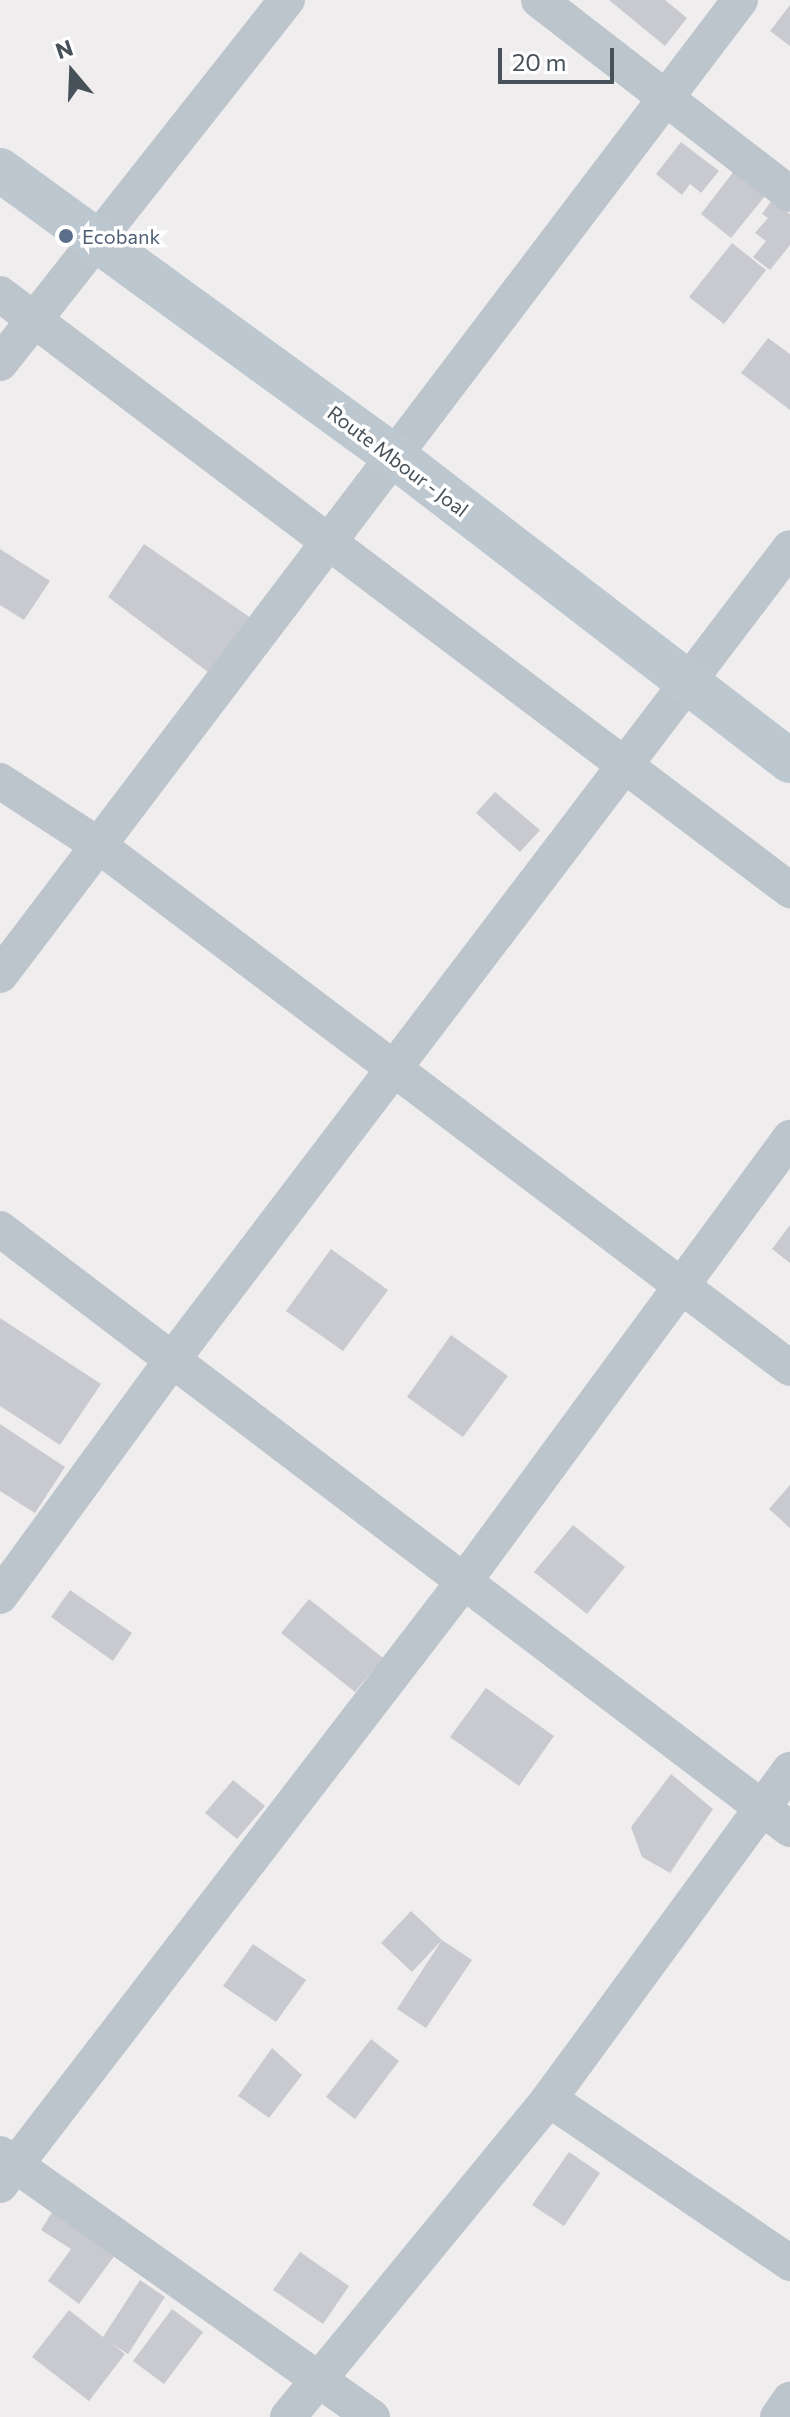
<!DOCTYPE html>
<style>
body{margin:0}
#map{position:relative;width:790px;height:2417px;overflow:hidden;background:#f0edee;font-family:Commissioner,sans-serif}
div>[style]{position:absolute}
.building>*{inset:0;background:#c8cad0}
.minor>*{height:36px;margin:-18px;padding:0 18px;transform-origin:18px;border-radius:18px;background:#bdc5cc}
.secondary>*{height:44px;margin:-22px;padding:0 22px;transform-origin:22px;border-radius:22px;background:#bcc7d0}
.dots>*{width:22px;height:22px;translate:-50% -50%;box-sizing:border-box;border:4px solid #fff;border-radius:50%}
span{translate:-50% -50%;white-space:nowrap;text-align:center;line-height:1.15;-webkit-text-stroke:7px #fff;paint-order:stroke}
.service-label{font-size:20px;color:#4e5e75}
.left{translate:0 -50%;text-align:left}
.street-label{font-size:20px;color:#47515a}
.north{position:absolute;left:32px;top:32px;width:80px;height:80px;-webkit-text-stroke:6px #fff;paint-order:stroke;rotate:341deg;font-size:22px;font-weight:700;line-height:32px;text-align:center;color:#47515a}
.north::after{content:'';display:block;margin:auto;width:28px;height:36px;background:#47515a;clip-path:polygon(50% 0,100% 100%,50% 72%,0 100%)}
.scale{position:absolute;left:498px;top:48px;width:116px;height:36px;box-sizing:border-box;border:4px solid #47515a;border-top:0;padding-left:10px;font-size:24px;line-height:28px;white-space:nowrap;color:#47515a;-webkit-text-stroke:6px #fff;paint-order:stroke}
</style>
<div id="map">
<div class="building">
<div style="clip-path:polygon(609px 0,665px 0,687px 18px,665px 46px)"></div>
<div style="clip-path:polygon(790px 5px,790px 46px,770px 31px)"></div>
<div style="clip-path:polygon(681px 142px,719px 171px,701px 193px,690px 184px,682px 195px,656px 174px)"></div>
<div style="clip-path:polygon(734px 171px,765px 196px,731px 238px,701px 214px)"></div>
<div style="clip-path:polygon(772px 200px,790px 214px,790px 245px,770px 270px,753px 257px,766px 241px,755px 233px,768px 218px,762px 214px)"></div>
<div style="clip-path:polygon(732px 243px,766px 270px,724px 324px,689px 297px)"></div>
<div style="clip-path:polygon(768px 338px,790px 354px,790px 410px,741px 373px)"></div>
<div style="clip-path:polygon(144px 544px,258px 623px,220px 681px,108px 597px)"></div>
<div style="clip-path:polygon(0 549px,50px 581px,24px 620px,0 605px)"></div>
<div style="clip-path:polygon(495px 792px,540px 830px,520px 852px,476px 813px)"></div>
<div style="clip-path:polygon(790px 1225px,790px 1263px,772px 1249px)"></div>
<div style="clip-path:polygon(331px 1249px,388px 1290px,343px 1351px,286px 1311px)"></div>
<div style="clip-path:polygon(0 1318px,101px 1384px,60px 1445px,0 1406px)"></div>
<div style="clip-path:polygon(451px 1335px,508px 1376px,463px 1437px,407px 1397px)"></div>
<div style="clip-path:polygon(0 1424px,65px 1467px,35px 1513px,0 1491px)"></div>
<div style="clip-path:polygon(790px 1485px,790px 1528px,769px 1509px)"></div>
<div style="clip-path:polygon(573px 1525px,625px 1567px,587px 1614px,534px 1572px)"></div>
<div style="clip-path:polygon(70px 1590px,132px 1633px,113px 1661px,51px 1617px)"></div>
<div style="clip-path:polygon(309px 1599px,383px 1658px,355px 1692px,281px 1633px)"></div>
<div style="clip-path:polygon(486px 1688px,554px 1736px,519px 1786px,450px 1737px)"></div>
<div style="clip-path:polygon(671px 1774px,713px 1809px,670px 1873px,642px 1857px,631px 1827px)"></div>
<div style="clip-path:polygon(233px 1780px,265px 1806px,237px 1839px,205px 1813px)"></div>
<div style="clip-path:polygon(411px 1911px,442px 1940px,412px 1972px,381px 1943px)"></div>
<div style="clip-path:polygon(442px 1940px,472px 1960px,426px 2028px,397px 2009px)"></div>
<div style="clip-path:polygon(253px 1944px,306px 1980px,276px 2022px,223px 1986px)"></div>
<div style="clip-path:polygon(371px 2039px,399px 2061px,355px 2119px,326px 2097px)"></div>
<div style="clip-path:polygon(272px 2048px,302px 2075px,269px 2118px,238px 2096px)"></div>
<div style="clip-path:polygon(569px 2152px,600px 2173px,564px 2226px,532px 2205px)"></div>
<div style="clip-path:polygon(57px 2204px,118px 2251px,79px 2304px,48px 2281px,71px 2249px,41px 2230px)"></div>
<div style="clip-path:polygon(300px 2252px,349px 2286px,323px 2324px,273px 2290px)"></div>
<div style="clip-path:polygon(140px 2280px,165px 2297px,128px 2354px,111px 2343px,125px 2354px,89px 2401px,32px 2357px,69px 2310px,103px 2337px)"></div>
<div style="clip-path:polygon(172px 2309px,203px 2332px,164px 2384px,133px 2361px)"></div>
</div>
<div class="minor">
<div style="left:539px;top:0;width:317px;rotate:37.7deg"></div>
<div style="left:0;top:294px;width:990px;rotate:37.03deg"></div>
<div style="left:0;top:363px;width:463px;rotate:-51.7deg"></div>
<div style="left:0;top:781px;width:117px;rotate:33.1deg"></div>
<div style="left:98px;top:845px;width:867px;rotate:37.08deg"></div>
<div style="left:0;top:975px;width:1224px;rotate:-52.8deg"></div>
<div style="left:0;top:1229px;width:992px;rotate:37.22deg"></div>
<div style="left:0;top:1596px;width:292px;rotate:-53.9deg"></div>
<div style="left:172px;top:1360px;width:1020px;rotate:-52.73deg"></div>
<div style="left:549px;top:2099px;width:292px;rotate:34.2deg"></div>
<div style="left:0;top:2154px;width:456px;rotate:35.3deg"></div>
<div style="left:0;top:2185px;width:763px;rotate:-52.45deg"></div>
<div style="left:465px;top:1580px;width:549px;rotate:-53.67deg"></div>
<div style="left:288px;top:2417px;width:411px;rotate:-50.6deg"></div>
<div style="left:549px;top:2099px;width:408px;rotate:-53.8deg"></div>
<div style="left:778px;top:2417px;width:21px;rotate:-55deg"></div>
</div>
<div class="secondary">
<div style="left:0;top:170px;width:487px;rotate:36deg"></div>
<div style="left:394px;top:456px;width:500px;rotate:37.6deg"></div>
</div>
<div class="dots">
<div style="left:66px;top:236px;background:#5c6f8a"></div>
</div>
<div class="service-label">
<span class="left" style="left:82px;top:236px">Ecobank</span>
</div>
<div class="street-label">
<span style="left:398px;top:461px;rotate:37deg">Route Mbour - Joal</span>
</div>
<div class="north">N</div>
<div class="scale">20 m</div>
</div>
